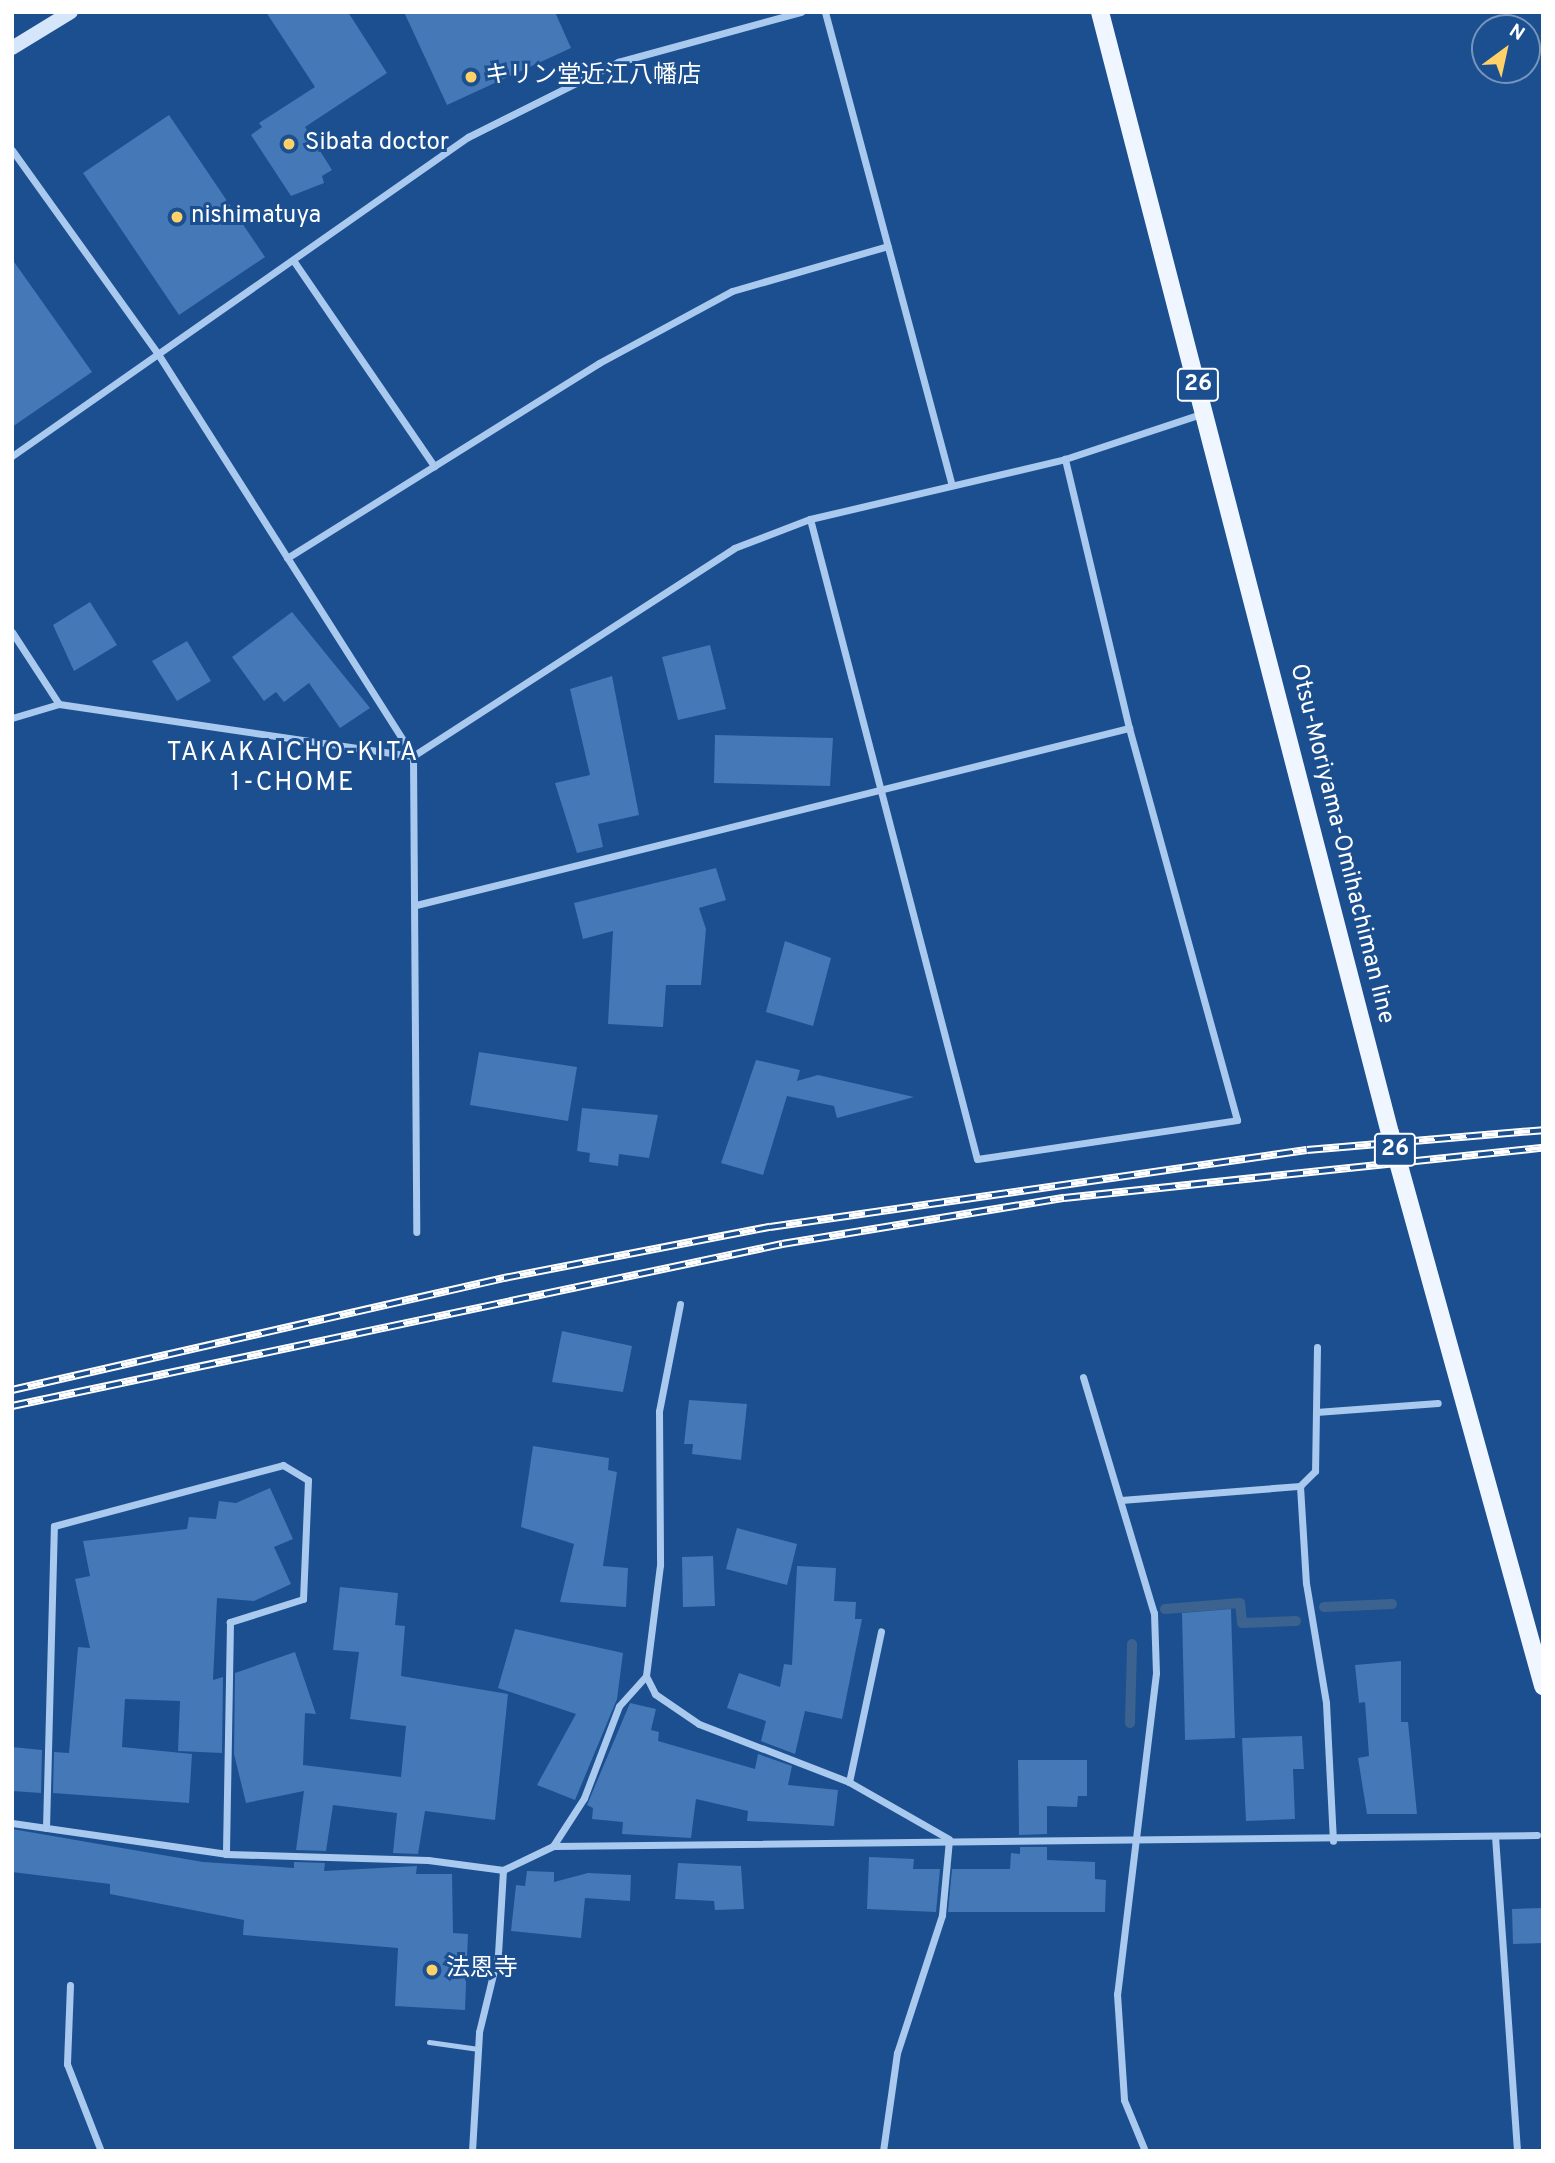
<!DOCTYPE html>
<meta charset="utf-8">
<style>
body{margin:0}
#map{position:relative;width:1555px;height:2163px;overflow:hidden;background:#1b4f8f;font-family:Overpass,"Noto Sans JP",sans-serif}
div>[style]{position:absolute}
.stream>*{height:10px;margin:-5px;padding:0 5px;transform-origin:5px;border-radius:5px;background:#3c6290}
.building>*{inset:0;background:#4478b7}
.lane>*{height:5px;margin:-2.5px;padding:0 2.5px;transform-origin:2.5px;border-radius:2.5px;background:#a9c9ee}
.street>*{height:7px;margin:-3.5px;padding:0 3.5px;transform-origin:3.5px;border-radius:3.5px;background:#a9c9ee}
.secondary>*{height:14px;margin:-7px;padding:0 7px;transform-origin:7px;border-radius:7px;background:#d6e6fa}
.primary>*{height:18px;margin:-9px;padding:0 9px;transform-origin:9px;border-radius:9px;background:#f0f6ff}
.rail>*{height:8px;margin-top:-4px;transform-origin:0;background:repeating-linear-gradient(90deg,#1b4f8f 0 16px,#fff 0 32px);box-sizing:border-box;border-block:2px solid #fff}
.dots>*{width:19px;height:19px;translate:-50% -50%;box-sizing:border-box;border:4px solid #1b4f8f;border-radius:50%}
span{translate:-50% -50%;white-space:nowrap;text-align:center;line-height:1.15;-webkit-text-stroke:6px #1b4f8f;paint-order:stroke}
.shield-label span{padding:2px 5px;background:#1b4f8f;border:2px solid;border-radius:5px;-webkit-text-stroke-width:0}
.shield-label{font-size:23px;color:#fff;font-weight:700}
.poi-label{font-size:24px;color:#fff}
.left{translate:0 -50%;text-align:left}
.street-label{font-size:24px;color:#fff}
.neighbourhood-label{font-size:26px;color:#fff;letter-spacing:2px}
.frame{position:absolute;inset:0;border:14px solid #fff;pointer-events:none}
.north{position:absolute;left:1471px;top:14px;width:70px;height:70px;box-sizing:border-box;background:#1b4f8f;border:2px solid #7695bc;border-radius:50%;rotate:33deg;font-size:19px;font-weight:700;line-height:28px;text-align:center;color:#fff}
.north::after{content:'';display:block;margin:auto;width:24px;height:32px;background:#ffd166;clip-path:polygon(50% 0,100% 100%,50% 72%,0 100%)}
</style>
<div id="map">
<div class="stream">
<div style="left:1324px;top:1607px;width:68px;rotate:-2.5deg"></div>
<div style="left:1165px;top:1609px;width:75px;rotate:-4.6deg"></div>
<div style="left:1240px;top:1603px;width:20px;rotate:84deg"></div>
<div style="left:1242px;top:1623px;width:54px;rotate:-2.1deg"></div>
<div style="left:1130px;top:1723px;width:79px;rotate:-88.5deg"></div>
</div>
<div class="building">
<div style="clip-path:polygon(266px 12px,348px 12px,387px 73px,305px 127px,332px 170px,322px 176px,324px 183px,291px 196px,251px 135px,262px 127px,259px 123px,315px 87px)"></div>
<div style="clip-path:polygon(404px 12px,555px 12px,571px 48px,447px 105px)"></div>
<div style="clip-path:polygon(169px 115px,265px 257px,179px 315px,83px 173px)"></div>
<div style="clip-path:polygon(12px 259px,92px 372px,12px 427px)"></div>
<div style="clip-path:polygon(90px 602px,117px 645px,74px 671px,53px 625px)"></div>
<div style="clip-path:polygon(292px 612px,370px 708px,340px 728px,309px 683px,284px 702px,276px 692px,264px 701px,232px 657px)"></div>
<div style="clip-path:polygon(187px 641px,211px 681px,177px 701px,152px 661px)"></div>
<div style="clip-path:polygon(710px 645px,726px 709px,678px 720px,662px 657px)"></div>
<div style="clip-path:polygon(612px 676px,639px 815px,598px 824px,603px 847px,577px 853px,555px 783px,590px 775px,570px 689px)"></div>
<div style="clip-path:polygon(715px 735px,833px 738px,830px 786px,714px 783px)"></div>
<div style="clip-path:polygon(716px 868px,726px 900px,699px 908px,706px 929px,701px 985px,666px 985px,663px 1027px,608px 1024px,613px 931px,583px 939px,574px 903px)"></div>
<div style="clip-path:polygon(785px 941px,831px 958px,813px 1026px,766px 1012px)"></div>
<div style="clip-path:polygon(479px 1052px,577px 1067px,568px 1121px,470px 1105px)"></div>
<div style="clip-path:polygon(756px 1060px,800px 1070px,797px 1081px,818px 1075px,914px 1097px,837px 1118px,834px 1106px,787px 1096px,763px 1175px,721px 1163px)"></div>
<div style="clip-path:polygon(582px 1108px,658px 1115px,649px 1158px,619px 1154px,618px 1166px,589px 1162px,590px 1153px,577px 1151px)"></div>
<div style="clip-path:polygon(562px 1331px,632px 1346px,623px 1392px,552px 1382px)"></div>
<div style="clip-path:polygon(689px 1400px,747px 1404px,741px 1460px,692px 1454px,693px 1444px,684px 1444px)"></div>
<div style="clip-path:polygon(533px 1446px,609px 1458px,608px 1470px,617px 1472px,603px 1566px,628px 1568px,626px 1607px,560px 1602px,574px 1544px,521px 1527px)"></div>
<div style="clip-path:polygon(270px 1488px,293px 1539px,274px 1547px,291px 1584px,254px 1601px,217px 1598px,213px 1680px,223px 1677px,222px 1753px,178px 1751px,180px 1701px,125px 1699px,122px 1747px,192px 1754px,189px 1803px,53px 1793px,54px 1752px,69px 1753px,78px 1647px,90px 1648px,75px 1579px,90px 1576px,83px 1541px,187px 1529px,189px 1517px,216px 1519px,219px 1501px,236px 1503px)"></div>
<div style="clip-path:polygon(737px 1528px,797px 1544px,787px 1585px,726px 1569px)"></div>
<div style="clip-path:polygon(713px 1556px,715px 1606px,683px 1607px,682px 1557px)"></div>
<div style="clip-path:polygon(797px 1566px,836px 1568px,834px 1601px,856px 1602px,855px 1619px,862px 1619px,842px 1719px,805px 1711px,795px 1754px,761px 1741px,766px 1721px,727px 1708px,739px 1673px,780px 1687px,784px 1664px,792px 1665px)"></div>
<div style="clip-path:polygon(340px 1587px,398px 1593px,395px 1625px,405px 1626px,401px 1676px,508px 1694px,495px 1820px,425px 1811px,418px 1854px,393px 1853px,397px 1813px,333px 1805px,326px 1851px,296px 1850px,304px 1791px,246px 1803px,234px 1754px,235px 1673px,295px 1652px,316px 1714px,305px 1713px,303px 1765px,401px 1777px,406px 1726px,350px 1719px,359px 1652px,333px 1650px)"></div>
<div style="clip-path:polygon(1231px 1609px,1235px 1738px,1185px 1740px,1182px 1613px)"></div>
<div style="clip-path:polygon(515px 1629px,623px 1653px,617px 1699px,575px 1800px,537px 1785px,576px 1714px,498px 1688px)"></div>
<div style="clip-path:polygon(1401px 1661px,1401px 1722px,1408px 1722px,1417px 1814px,1367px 1814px,1358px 1758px,1369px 1756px,1365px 1702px,1359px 1703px,1355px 1665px)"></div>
<div style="clip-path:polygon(630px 1703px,656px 1709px,651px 1730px,659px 1732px,658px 1741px,755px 1769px,758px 1754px,792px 1766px,788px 1785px,838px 1790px,834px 1826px,747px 1821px,748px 1811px,696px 1799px,691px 1838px,622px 1834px,623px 1822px,592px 1819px,593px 1808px,587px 1805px)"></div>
<div style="clip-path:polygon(1302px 1736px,1304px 1769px,1293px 1769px,1295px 1819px,1246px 1821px,1242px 1738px)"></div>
<div style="clip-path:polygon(12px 1747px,42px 1750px,41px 1793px,12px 1791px)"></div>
<div style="clip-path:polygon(1018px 1760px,1087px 1760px,1087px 1796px,1078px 1796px,1077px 1807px,1047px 1806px,1047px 1834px,1019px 1835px)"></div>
<div style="clip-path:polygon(12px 1829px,203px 1862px,294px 1868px,294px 1862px,325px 1863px,324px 1871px,417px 1866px,416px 1874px,452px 1874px,453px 1933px,468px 1934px,465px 2010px,395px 2006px,398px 1948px,243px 1935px,244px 1920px,110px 1894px,110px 1884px,12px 1872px)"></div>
<div style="clip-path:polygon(1020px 1847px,1047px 1847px,1047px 1860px,1095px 1862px,1095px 1879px,1106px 1880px,1105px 1912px,948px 1912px,952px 1869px,1010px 1869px,1011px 1853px,1020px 1854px)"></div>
<div style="clip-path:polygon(869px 1857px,914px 1859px,913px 1869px,940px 1869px,936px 1912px,867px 1909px)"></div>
<div style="clip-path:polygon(678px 1863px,741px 1866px,744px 1909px,715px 1910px,714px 1901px,675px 1899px)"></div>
<div style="clip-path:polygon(527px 1871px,554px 1872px,554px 1882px,588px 1873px,631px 1875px,630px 1901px,585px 1898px,581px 1938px,511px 1931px,516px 1885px,525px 1886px)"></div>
<div style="clip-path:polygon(1543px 1908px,1543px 1943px,1513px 1944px,1512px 1909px)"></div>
</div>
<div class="lane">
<div style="left:429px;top:2042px;width:50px;rotate:8deg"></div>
</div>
<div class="street">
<div style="left:825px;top:12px;width:487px;rotate:75deg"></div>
<div style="left:12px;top:150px;width:251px;rotate:54.4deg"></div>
<div style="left:158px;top:354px;width:476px;rotate:57.6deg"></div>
<div style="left:413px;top:756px;width:476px;rotate:89.6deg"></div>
<div style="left:293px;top:260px;width:250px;rotate:55.6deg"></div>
<div style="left:12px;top:456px;width:557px;rotate:-34.98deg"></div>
<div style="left:468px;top:137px;width:168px;rotate:-26.6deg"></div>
<div style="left:618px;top:62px;width:190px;rotate:-15.3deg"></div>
<div style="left:810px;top:519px;width:661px;rotate:75.38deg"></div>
<div style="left:977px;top:1159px;width:263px;rotate:-8.5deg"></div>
<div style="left:1237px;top:1120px;width:407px;rotate:-105.4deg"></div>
<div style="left:1129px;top:728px;width:277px;rotate:-103.4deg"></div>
<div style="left:287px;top:558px;width:368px;rotate:-32deg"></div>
<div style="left:599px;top:363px;width:151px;rotate:-28.4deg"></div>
<div style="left:732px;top:291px;width:162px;rotate:-16.1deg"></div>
<div style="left:12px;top:632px;width:86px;rotate:56.9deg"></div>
<div style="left:12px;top:718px;width:49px;rotate:-16.6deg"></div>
<div style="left:59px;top:704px;width:358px;rotate:8.4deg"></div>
<div style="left:413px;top:756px;width:382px;rotate:-32.9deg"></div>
<div style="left:734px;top:548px;width:81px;rotate:-20.9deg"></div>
<div style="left:810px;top:519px;width:262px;rotate:-13.2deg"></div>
<div style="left:1065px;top:459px;width:146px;rotate:-18.3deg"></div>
<div style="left:416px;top:905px;width:735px;rotate:-13.94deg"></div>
<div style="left:680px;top:1304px;width:109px;rotate:101.1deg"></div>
<div style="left:659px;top:1411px;width:154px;rotate:89.6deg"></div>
<div style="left:660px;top:1565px;width:112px;rotate:97.2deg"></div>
<div style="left:646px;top:1676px;width:20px;rotate:63deg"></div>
<div style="left:655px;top:1694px;width:53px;rotate:34.3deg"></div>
<div style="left:699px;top:1724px;width:161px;rotate:21.1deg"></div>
<div style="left:849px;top:1782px;width:115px;rotate:29.7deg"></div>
<div style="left:1317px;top:1347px;width:124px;rotate:90.9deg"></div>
<div style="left:1315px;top:1471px;width:21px;rotate:135deg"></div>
<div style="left:1300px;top:1486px;width:97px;rotate:86.5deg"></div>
<div style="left:1306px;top:1583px;width:122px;rotate:80.5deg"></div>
<div style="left:1326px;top:1703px;width:138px;rotate:87.1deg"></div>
<div style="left:1083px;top:1377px;width:246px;rotate:73.3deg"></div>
<div style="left:1154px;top:1613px;width:60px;rotate:88.1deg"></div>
<div style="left:1156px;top:1673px;width:323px;rotate:96.9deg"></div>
<div style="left:1117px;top:1994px;width:106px;rotate:86.2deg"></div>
<div style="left:1124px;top:2100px;width:55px;rotate:67.6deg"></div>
<div style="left:1316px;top:1412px;width:122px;rotate:-4.2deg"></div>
<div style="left:1121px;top:1500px;width:180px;rotate:-4.5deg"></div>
<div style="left:849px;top:1782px;width:154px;rotate:-78deg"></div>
<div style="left:12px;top:1823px;width:216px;rotate:8.2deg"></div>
<div style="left:226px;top:1854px;width:202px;rotate:1.7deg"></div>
<div style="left:428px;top:1860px;width:76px;rotate:7.6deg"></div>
<div style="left:503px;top:1870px;width:55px;rotate:-25.6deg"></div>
<div style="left:553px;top:1846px;width:984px;rotate:-0.64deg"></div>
<div style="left:46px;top:1828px;width:302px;rotate:-88.5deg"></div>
<div style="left:54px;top:1526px;width:237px;rotate:-14.9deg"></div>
<div style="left:283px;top:1465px;width:29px;rotate:31deg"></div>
<div style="left:308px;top:1480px;width:119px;rotate:92.4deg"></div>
<div style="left:303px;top:1599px;width:77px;rotate:162.5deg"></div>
<div style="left:230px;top:1622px;width:232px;rotate:91deg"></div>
<div style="left:1495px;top:1836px;width:316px;rotate:86deg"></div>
<div style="left:553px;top:1846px;width:57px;rotate:-57.1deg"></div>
<div style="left:584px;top:1798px;width:98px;rotate:-69.2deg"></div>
<div style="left:619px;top:1706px;width:40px;rotate:-48deg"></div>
<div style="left:70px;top:1985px;width:79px;rotate:92.2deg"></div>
<div style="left:67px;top:2064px;width:93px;rotate:68.7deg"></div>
<div style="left:472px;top:2151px;width:119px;rotate:-86.6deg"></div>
<div style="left:479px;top:2032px;width:80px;rotate:-76.3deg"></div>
<div style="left:498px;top:1954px;width:84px;rotate:-86.6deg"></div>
<div style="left:883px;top:2151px;width:99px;rotate:-81.9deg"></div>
<div style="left:897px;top:2053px;width:145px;rotate:-71.9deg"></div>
<div style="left:942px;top:1915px;width:75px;rotate:-84.7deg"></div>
</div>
<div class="secondary">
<div style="left:12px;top:48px;width:69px;rotate:-31.4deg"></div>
</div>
<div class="primary">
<div style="left:1100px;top:12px;width:1158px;rotate:75.5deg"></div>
<div style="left:1390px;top:1133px;width:574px;rotate:74.53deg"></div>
</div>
<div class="rail">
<div style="left:12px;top:1390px;width:505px;rotate:-12.82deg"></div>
<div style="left:504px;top:1278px;width:271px;rotate:-10.9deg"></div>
<div style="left:770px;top:1227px;width:542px;rotate:-8.16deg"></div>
<div style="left:1307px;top:1150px;width:237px;rotate:-4.8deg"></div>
<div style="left:12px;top:1406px;width:787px;rotate:-11.88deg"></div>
<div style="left:782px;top:1244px;width:286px;rotate:-9.3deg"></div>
<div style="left:1064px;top:1198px;width:482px;rotate:-6deg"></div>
</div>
<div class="dots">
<div style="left:471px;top:77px;background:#ffd166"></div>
<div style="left:289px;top:144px;background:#ffd166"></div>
<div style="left:177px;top:217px;background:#ffd166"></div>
<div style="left:432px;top:1970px;background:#ffd166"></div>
</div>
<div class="shield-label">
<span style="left:1198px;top:385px">26</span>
<span style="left:1395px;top:1150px">26</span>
</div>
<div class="poi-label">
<span class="left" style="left:485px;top:77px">キリン堂近江八幡店</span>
<span class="left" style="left:305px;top:144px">Sibata doctor</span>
<span class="left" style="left:191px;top:217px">nishimatuya</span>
<span class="left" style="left:446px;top:1970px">法恩寺</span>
</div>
<div class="street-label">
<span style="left:1341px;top:844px;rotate:76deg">Otsu-Moriyama-Omihachiman line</span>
</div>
<div class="neighbourhood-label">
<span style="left:293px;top:769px">TAKAKAICHO-KITA<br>1-CHOME</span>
</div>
<div class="frame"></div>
<div class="north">N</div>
</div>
